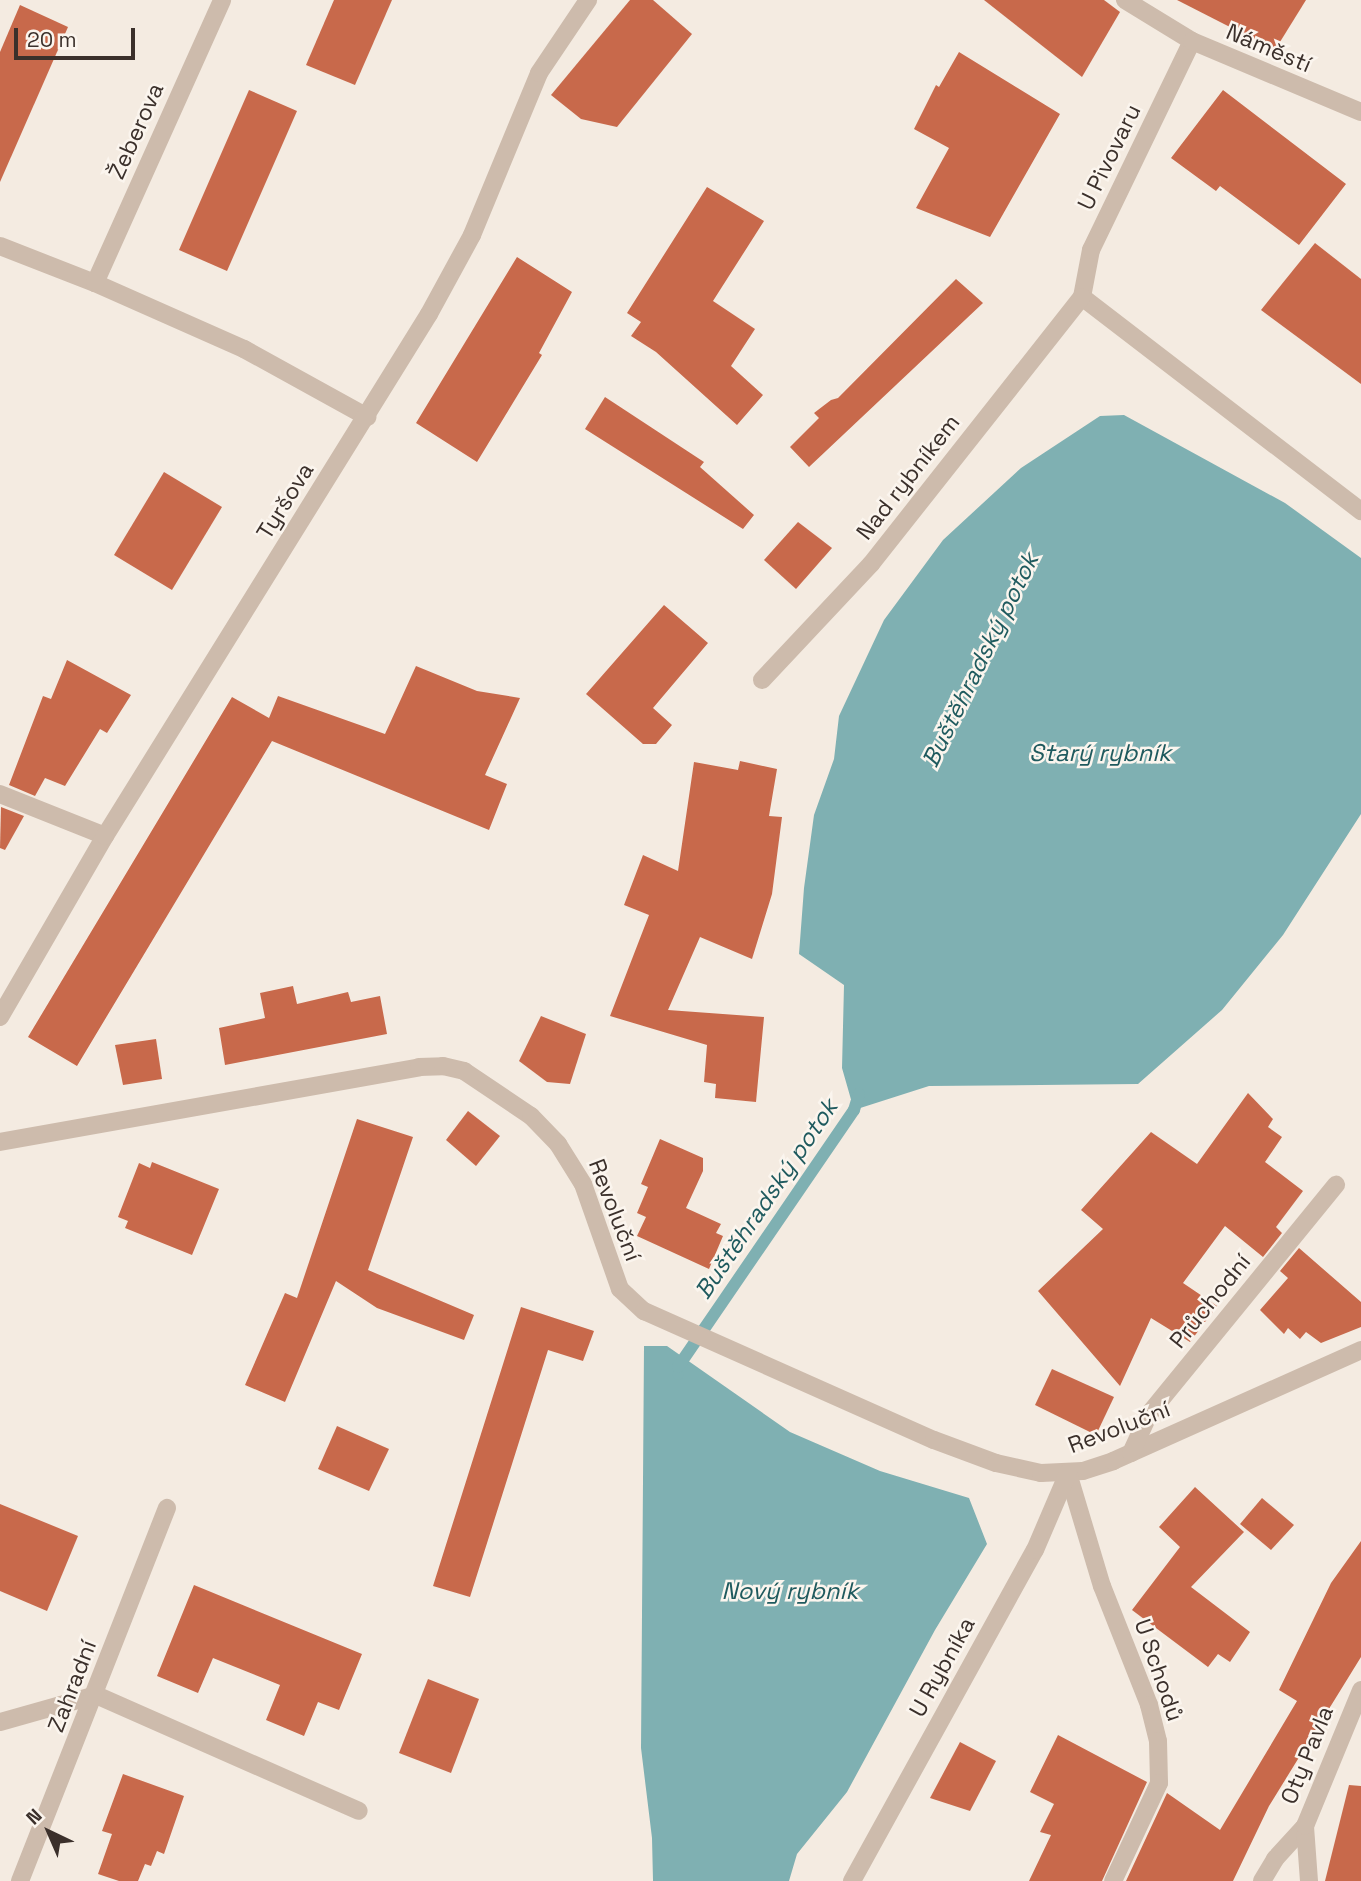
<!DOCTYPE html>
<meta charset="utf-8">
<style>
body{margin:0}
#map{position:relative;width:1361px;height:1881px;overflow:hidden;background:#f4ebe1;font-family:"Space Grotesk",sans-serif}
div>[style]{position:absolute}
.water>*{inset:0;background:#7fb0b2}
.stream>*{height:12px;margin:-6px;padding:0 6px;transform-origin:6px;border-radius:6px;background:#7fb0b2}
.building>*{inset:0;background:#c8694b}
.minor>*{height:18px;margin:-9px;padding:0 9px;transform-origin:9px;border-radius:9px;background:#cdbbac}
.tertiary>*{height:18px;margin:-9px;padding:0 9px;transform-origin:9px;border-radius:9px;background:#cdbbac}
span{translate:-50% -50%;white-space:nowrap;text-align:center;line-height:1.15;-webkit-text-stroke:5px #fbf5ee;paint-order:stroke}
.street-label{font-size:23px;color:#3b302b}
.water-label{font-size:24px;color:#1f5a5e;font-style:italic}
.north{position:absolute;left:14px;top:1797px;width:70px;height:70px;-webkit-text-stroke:5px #fbf5ee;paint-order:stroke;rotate:316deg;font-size:19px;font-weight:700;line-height:28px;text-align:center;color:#3b302b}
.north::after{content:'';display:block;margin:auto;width:24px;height:32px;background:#3b302b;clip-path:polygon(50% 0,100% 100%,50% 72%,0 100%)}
.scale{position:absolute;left:14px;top:28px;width:121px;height:32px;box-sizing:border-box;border:4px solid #3b302b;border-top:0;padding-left:9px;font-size:21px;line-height:24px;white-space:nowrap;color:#3b302b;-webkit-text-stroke:5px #fbf5ee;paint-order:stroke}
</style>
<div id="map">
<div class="water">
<div style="clip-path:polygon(1124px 415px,1285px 503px,1361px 558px,1361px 814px,1283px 935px,1222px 1010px,1138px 1084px,929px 1086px,854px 1110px,842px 1068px,844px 985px,799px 954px,804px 888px,814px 815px,834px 759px,839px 716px,884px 620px,943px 540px,1021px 468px,1100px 416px)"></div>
<div style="clip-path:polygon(644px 1346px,667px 1346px,790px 1432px,880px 1471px,969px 1498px,987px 1544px,935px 1630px,847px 1792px,797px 1854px,789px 1881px,653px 1881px,652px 1838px,641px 1748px)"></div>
</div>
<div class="stream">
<div style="left:678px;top:1374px;width:7px;rotate:-90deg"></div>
<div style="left:678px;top:1367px;width:311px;rotate:-55.6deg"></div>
<div style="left:854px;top:1110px;width:17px;rotate:-73deg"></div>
</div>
<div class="building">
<div style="clip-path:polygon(334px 0,392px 0,355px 85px,306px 65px)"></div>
<div style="clip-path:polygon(630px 0,653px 0,692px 34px,617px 127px,581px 119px,551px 95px)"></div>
<div style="clip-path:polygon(984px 0,1104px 0,1120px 12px,1082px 77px)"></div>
<div style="clip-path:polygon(1177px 0,1306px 0,1275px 50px)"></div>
<div style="clip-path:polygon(20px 5px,68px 27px,0 182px,0 52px)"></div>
<div style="clip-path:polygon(959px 52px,1060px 114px,990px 237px,916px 208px,949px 148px,914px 129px,936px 85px,939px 87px)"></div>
<div style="clip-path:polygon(249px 90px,297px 111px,227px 271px,179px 250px)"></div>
<div style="clip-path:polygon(1223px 90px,1346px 184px,1299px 245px,1220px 186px,1216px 191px,1171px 158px)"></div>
<div style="clip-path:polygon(707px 187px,764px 221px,713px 301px,755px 329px,731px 366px,763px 395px,737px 425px,656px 352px,631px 336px,641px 322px,627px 313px)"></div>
<div style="clip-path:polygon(1315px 243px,1361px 279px,1361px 384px,1261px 310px)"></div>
<div style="clip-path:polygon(517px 257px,572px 292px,539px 353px,542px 355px,477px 462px,416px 423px)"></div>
<div style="clip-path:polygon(956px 279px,983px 303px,809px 467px,790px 447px,819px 418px,814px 413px,831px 400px,838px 398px)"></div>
<div style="clip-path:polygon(605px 397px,704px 462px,700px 467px,754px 515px,743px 529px,585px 429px)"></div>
<div style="clip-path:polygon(164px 472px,222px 507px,172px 590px,114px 555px)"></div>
<div style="clip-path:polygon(798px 522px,832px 548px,796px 589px,764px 560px)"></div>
<div style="clip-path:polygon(664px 605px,708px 643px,653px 708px,672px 725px,656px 744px,643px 744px,586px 694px)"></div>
<div style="clip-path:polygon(67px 660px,131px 695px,107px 733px,100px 729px,65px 786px,45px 778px,35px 796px,9px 785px,43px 696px,51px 699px)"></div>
<div style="clip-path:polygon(416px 666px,477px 691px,520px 698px,485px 775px,507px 784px,489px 830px,272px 741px,77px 1066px,28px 1037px,232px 697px,269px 718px,278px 696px,385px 734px)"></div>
<div style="clip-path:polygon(740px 761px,777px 769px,769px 816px,782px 817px,772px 894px,752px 959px,700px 937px,668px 1010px,764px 1017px,756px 1102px,715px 1098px,716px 1084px,704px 1082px,707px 1045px,610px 1016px,649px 915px,624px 905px,643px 855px,678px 871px,694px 762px,738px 770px)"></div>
<div style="clip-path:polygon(1px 807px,24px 816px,5px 850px,0 848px)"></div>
<div style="clip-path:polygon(293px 986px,297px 1004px,348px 992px,351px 1002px,380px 996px,387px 1034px,225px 1065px,219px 1028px,265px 1018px,260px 993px)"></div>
<div style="clip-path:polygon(541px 1016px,586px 1034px,570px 1084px,547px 1082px,519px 1061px)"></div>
<div style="clip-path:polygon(156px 1039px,162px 1079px,123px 1085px,115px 1045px)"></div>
<div style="clip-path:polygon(1248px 1093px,1273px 1119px,1268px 1127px,1282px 1137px,1265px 1162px,1303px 1191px,1276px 1227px,1282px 1233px,1263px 1257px,1225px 1226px,1183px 1283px,1217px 1306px,1190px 1342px,1151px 1318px,1120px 1386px,1038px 1291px,1103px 1229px,1081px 1210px,1151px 1132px,1197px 1164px)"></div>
<div style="clip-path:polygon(468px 1111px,500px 1136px,476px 1166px,446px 1140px)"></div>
<div style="clip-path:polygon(357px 1119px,413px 1137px,368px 1270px,474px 1315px,464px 1340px,377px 1308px,336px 1281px,285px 1402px,245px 1385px,285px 1293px,297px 1298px)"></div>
<div style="clip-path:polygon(660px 1139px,703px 1158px,703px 1171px,686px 1208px,721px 1224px,716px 1233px,723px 1236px,709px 1269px,637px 1236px,646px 1217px,637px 1213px,648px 1187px,641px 1184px)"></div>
<div style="clip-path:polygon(152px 1162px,219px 1189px,192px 1255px,125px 1228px,128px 1221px,118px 1217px,139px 1163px,150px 1168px)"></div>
<div style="clip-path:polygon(1299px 1248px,1361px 1302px,1361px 1327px,1321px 1343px,1306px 1332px,1300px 1339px,1288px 1328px,1284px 1334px,1260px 1310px,1288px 1278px,1280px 1271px)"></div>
<div style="clip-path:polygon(521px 1307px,594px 1331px,583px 1361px,548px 1350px,470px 1597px,433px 1586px)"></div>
<div style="clip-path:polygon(1052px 1369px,1114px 1397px,1096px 1435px,1035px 1405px)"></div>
<div style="clip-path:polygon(337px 1426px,389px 1449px,369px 1491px,318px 1469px)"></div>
<div style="clip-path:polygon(1195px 1487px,1244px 1532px,1191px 1587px,1250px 1632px,1230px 1662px,1218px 1654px,1208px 1667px,1132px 1610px,1180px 1547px,1159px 1527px)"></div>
<div style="clip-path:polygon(1262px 1498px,1294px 1525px,1271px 1550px,1240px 1524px)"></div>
<div style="clip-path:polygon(0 1504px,78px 1536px,47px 1611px,0 1591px)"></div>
<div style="clip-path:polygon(1361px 1541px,1361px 1657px,1269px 1806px,1233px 1881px,1126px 1881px,1167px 1793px,1220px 1830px,1297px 1701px,1279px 1690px,1331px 1583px)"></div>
<div style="clip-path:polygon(194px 1585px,362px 1654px,339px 1710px,318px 1702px,304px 1736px,266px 1720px,280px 1685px,213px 1658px,198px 1693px,157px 1676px)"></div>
<div style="clip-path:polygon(428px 1679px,479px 1699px,451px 1773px,399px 1753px)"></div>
<div style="clip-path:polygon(1058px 1735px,1147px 1782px,1102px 1881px,1029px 1881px,1051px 1835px,1040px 1832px,1054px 1804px,1030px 1792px)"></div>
<div style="clip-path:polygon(960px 1742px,996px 1761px,970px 1811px,930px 1798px)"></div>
<div style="clip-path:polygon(123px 1774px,184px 1796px,164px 1854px,157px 1851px,151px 1866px,145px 1864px,138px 1881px,119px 1881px,98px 1874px,112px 1834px,102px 1831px)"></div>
<div style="clip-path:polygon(1349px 1785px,1361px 1786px,1361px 1881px,1325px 1881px)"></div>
</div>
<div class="minor">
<div style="left:0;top:246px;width:102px;rotate:21.3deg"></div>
<div style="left:95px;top:283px;width:163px;rotate:23.9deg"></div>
<div style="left:244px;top:349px;width:141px;rotate:28.9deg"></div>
<div style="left:95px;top:283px;width:310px;rotate:-65.8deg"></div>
<div style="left:1082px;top:297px;width:352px;rotate:37.5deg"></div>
<div style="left:1082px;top:297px;width:48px;rotate:-79.2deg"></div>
<div style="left:1091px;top:250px;width:232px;rotate:-64.2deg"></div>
<div style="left:762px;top:680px;width:159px;rotate:-46.8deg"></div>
<div style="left:871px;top:564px;width:340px;rotate:-51.7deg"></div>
<div style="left:0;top:794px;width:113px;rotate:21.8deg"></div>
<div style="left:0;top:1142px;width:426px;rotate:-10.1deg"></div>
<div style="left:419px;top:1067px;width:24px;rotate:-2deg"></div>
<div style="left:443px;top:1066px;width:22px;rotate:13deg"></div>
<div style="left:464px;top:1071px;width:81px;rotate:33.9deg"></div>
<div style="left:531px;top:1116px;width:39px;rotate:46deg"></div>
<div style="left:558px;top:1144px;width:47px;rotate:58deg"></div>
<div style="left:583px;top:1184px;width:111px;rotate:70.6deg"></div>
<div style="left:620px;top:1289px;width:33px;rotate:43deg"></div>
<div style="left:644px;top:1311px;width:317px;rotate:24deg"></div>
<div style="left:934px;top:1440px;width:66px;rotate:20.4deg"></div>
<div style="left:996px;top:1463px;width:46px;rotate:12.5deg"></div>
<div style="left:1041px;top:1473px;width:42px;rotate:-2.7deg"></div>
<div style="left:1083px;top:1471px;width:32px;rotate:-18deg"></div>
<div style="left:1113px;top:1461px;width:272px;rotate:-24.1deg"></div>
<div style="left:1131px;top:1453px;width:43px;rotate:-65.2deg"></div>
<div style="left:1149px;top:1414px;width:296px;rotate:-50.8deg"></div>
<div style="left:1068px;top:1473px;width:118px;rotate:73.3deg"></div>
<div style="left:1102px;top:1586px;width:128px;rotate:68.4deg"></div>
<div style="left:1149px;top:1705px;width:37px;rotate:76deg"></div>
<div style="left:1158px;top:1741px;width:42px;rotate:88.6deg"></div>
<div style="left:1159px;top:1783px;width:108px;rotate:115.1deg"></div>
<div style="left:0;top:1722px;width:100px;rotate:-15.7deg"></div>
<div style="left:96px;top:1695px;width:287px;rotate:23.8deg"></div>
<div style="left:20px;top:1881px;width:401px;rotate:-68.5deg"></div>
<div style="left:852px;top:1881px;width:378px;rotate:-61.1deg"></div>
<div style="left:1035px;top:1550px;width:84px;rotate:-66.8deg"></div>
<div style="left:1262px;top:1881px;width:26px;rotate:-59deg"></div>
<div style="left:1275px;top:1859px;width:45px;rotate:-47.7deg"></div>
<div style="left:1309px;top:1881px;width:55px;rotate:-94.2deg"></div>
<div style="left:1305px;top:1826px;width:147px;rotate:-67.6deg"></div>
</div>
<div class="tertiary">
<div style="left:1125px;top:0;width:79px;rotate:31.5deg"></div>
<div style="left:1192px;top:41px;width:183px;rotate:22.8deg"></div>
<div style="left:0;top:1017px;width:209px;rotate:-59.9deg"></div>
<div style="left:105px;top:836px;width:614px;rotate:-58.17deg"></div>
<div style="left:429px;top:314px;width:90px;rotate:-61.4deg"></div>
<div style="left:472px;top:235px;width:175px;rotate:-67.5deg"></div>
<div style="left:539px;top:73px;width:88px;rotate:-56.1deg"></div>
</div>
<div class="street-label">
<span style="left:1269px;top:48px;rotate:23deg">Náměstí</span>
<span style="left:136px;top:131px;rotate:-66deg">Žeberova</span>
<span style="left:1109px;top:157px;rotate:-64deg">U Pivovaru</span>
<span style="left:908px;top:477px;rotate:-52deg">Nad rybníkem</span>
<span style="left:285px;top:501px;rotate:-58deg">Tyršova</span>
<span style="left:615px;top:1210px;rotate:69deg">Revoluční</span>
<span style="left:1210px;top:1301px;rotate:-51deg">Průchodní</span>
<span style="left:1119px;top:1427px;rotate:-21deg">Revoluční</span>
<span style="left:942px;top:1667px;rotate:-61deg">U Rybníka</span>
<span style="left:1159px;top:1670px;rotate:71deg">U Schodů</span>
<span style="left:72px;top:1686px;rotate:-69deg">Zahradní</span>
<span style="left:1307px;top:1755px;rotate:-68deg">Oty Pavla</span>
</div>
<div class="water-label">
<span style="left:980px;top:660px;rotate:-64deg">Buštěhradský potok</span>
<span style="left:1100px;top:753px">Starý rybník</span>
<span style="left:766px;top:1199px;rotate:-56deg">Buštěhradský potok</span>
<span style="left:790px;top:1591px">Nový rybník</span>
</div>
<div class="north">N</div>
<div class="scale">20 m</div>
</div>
